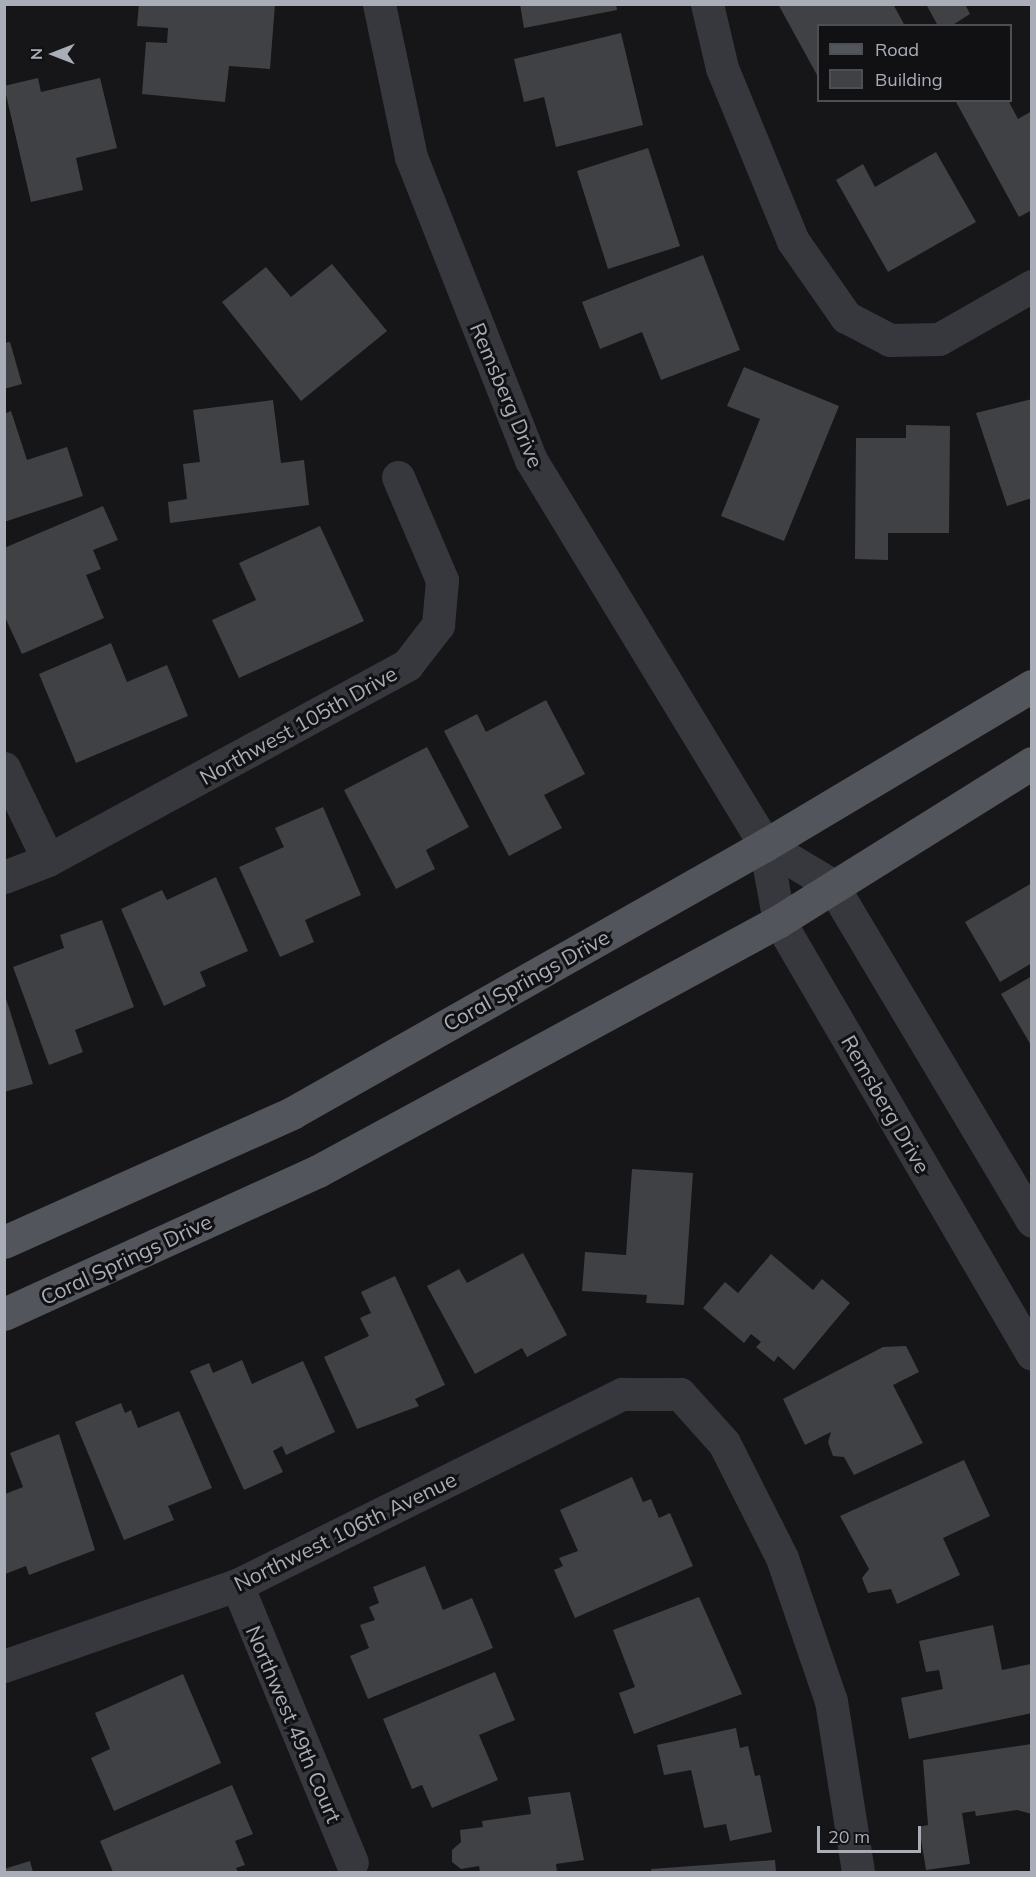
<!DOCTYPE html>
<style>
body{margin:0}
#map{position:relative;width:1036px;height:1877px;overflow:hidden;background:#161618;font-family:Mulish,sans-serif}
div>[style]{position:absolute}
.building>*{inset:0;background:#404145}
.minor>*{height:33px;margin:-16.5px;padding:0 16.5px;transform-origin:16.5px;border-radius:16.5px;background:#37383d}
.major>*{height:33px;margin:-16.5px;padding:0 16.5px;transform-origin:16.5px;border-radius:16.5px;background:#53555c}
span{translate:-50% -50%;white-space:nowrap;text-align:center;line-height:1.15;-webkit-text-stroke:6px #111113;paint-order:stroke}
.street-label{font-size:21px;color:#a8adb8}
.frame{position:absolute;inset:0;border:6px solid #a8adb8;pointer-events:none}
.legend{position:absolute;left:817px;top:24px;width:195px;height:78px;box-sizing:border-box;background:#111113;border:2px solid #4d4f55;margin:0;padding:8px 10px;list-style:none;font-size:18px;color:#a8adb8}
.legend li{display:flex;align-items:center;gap:12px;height:30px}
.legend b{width:30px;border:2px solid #4d4f55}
.north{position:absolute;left:24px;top:24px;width:60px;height:60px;-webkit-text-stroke:4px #111113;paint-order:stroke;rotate:270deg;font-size:16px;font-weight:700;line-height:24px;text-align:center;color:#a8adb8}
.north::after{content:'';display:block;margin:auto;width:21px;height:27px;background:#a8adb8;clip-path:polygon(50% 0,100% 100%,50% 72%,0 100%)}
.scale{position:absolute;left:817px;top:1826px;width:104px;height:27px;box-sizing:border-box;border:3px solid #a8adb8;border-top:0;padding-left:8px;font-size:18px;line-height:21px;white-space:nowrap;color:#a8adb8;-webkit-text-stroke:4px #111113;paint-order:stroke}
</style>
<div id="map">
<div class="building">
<div style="clip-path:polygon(139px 4px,275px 4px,270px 69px,229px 66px,225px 102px,142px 94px,146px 42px,167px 43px,168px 28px,137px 26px)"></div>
<div style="clip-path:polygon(520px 4px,616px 4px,617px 10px,524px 28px)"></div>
<div style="clip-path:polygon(778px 4px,893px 4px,905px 26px,818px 26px,817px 75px)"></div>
<div style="clip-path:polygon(926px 4px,965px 4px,970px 14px,951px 26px,938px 26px)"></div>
<div style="clip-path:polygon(621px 33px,643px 125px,556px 147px,544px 97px,524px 102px,514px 59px)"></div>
<div style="clip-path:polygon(38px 78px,41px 92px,100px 78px,117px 148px,76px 158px,83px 190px,31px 202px,4px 86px)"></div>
<div style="clip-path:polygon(955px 100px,1008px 100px,1018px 119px,1032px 111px,1032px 210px,1019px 217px)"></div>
<div style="clip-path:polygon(648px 148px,680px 246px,608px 269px,577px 171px)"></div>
<div style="clip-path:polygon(936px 152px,976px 222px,888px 272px,836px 180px,863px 164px,875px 187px)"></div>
<div style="clip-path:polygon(703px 255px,740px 350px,661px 380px,642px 332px,600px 349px,582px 302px)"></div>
<div style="clip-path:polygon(332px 264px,387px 331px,301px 401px,222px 302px,266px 267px,291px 297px)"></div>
<div style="clip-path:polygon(10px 342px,22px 384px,4px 389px,4px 343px)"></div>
<div style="clip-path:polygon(744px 367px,839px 406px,784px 541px,721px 516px,760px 419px,727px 406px)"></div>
<div style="clip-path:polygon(1032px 399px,1032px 498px,1007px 506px,976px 413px)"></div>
<div style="clip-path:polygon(273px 400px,281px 463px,304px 460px,309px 505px,170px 523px,168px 502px,187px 499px,183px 464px,200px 462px,193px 410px)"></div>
<div style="clip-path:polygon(11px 411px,27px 460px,67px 447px,83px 496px,4px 522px,4px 414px)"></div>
<div style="clip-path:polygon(906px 425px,950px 426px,949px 533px,888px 533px,888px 560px,855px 559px,856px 438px,906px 438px)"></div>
<div style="clip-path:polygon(103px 506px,118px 540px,93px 550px,101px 569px,86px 575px,104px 618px,22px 654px,4px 615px,4px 548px)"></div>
<div style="clip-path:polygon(320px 526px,364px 621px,239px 678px,212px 620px,256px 600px,239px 563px)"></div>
<div style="clip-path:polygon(111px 643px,127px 682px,167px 665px,188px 716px,76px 763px,39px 674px)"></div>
<div style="clip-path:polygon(546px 700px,585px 774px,544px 795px,562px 828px,509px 856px,444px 731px,477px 714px,486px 732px)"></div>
<div style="clip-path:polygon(427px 747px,469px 827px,426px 850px,435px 869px,396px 889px,344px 790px)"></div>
<div style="clip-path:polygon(323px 807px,361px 895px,305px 920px,314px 942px,280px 957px,239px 867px,284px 847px,275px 828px)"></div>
<div style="clip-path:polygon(216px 877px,248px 951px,200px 972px,206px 986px,164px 1006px,121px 909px,162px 890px,167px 900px)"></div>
<div style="clip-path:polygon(1032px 883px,1032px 963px,1000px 982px,965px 922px)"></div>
<div style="clip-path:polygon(102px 920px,134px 1007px,75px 1030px,83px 1052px,49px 1065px,13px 967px,64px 948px,60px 935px)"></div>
<div style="clip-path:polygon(1032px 976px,1032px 1047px,1001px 994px)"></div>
<div style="clip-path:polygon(4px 992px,33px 1084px,4px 1092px)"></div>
<div style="clip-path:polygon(632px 1169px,693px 1173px,684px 1305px,646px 1303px,647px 1295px,582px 1291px,585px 1252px,626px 1255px)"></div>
<div style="clip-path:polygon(523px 1253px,567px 1335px,527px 1357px,522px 1348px,475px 1374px,427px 1286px,459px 1269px,467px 1283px)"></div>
<div style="clip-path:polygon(771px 1254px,813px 1290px,822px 1279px,850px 1303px,794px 1370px,778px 1356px,774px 1362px,756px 1347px,761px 1342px,751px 1334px,744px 1343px,703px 1308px,725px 1282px,738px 1293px)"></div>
<div style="clip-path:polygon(395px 1276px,445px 1385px,415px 1399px,419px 1406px,357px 1429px,324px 1357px,369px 1336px,360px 1318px,371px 1313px,361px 1292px)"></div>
<div style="clip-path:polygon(906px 1346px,919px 1372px,893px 1385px,923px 1443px,854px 1475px,844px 1457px,833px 1456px,828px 1442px,831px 1432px,805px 1445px,783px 1399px,883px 1347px)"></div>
<div style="clip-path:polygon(242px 1360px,252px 1384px,303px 1361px,335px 1432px,286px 1455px,282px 1446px,273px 1451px,283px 1472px,244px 1490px,190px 1371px,209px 1363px,213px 1373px)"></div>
<div style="clip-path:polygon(121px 1403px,125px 1413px,131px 1410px,138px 1428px,179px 1411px,212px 1488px,168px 1506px,174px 1520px,124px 1540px,75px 1422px)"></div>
<div style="clip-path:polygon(59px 1434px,95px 1550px,29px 1575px,26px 1566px,5px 1574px,5px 1494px,23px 1487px,10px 1453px)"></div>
<div style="clip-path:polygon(964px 1460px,990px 1516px,943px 1538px,960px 1575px,897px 1604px,891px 1589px,868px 1593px,862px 1578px,869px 1569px,840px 1516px)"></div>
<div style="clip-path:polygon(632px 1477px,643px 1502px,651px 1499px,659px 1518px,670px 1513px,693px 1566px,575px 1618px,554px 1570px,563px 1566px,559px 1558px,578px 1551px,560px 1510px)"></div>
<div style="clip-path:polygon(425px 1566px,443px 1610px,472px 1598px,493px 1648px,368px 1699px,350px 1656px,369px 1648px,360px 1625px,375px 1620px,369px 1607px,379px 1603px,373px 1587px)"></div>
<div style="clip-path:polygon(699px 1597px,742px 1694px,634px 1734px,619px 1693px,635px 1687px,613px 1630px)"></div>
<div style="clip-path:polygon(993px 1625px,1002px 1670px,1031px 1664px,1032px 1713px,909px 1739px,901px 1698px,943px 1689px,939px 1670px,926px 1672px,919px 1641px)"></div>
<div style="clip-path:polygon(495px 1672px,515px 1720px,479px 1735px,498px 1780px,432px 1808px,422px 1785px,412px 1789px,383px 1719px)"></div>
<div style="clip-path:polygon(183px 1674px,221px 1763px,114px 1811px,91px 1758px,110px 1749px,95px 1713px)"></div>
<div style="clip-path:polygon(736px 1728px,740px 1748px,748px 1746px,755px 1776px,760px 1775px,772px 1832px,730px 1841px,726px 1824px,704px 1828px,691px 1770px,664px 1775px,657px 1745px)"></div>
<div style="clip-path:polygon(1032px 1744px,1032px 1814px,1017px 1810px,976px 1816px,975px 1811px,962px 1813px,970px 1864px,926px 1870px,919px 1827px,928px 1825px,923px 1760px)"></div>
<div style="clip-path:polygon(232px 1785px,253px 1834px,235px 1841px,245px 1865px,236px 1868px,238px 1872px,113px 1872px,100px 1841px)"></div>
<div style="clip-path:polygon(570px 1792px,584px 1860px,556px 1864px,557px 1872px,480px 1872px,479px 1866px,461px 1869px,452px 1862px,452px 1850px,461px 1842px,460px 1830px,483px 1827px,482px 1821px,531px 1814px,528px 1797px)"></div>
<div style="clip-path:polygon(775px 1860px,776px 1872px,652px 1872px,651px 1869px)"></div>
<div style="clip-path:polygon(30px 1861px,33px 1872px,4px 1872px,4px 1869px)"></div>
</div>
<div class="minor">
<div style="left:379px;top:4px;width:156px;rotate:78.2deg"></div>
<div style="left:411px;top:157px;width:326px;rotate:68.4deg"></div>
<div style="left:531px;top:460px;width:451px;rotate:58.7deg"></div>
<div style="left:765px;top:845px;width:77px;rotate:79.6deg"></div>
<div style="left:779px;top:921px;width:501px;rotate:59.7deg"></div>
<div style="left:707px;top:4px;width:66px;rotate:76.8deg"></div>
<div style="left:722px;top:68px;width:187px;rotate:67.7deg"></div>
<div style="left:793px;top:241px;width:93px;rotate:55.1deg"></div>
<div style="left:846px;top:317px;width:50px;rotate:27.6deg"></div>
<div style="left:890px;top:340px;width:49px;rotate:-1.2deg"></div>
<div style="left:939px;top:339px;width:107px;rotate:-29.7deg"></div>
<div style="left:4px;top:768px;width:102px;rotate:64.4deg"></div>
<div style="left:765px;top:845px;width:78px;rotate:30.8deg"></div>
<div style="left:832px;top:885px;width:391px;rotate:59.2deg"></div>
<div style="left:4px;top:877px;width:47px;rotate:-21.1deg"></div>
<div style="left:48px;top:860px;width:409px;rotate:-28.5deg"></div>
<div style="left:407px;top:665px;width:51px;rotate:-52.2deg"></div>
<div style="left:438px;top:625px;width:45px;rotate:-84.9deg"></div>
<div style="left:442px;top:580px;width:112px;rotate:-113.1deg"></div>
<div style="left:237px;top:1585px;width:300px;rotate:67.5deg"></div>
<div style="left:4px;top:1666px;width:247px;rotate:-19.2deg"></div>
<div style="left:237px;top:1585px;width:430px;rotate:-26.4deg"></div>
<div style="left:622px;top:1394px;width:58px"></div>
<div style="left:680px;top:1394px;width:66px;rotate:48.1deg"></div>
<div style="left:724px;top:1443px;width:129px;rotate:63.2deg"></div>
<div style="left:782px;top:1558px;width:151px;rotate:71.1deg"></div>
<div style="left:831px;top:1701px;width:173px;rotate:81deg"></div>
</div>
<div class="major">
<div style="left:4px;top:1242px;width:316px;rotate:-24.1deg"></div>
<div style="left:292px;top:1113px;width:544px;rotate:-29.54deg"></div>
<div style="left:765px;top:845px;width:311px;rotate:-30.8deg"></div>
<div style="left:4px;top:1314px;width:345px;rotate:-24.5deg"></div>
<div style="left:318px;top:1171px;width:524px;rotate:-28.47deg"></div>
<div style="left:779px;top:921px;width:298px;rotate:-32deg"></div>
</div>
<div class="street-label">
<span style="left:507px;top:395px;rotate:67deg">Remsberg Drive</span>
<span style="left:298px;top:725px;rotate:-29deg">Northwest 105th Drive</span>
<span style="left:526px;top:980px;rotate:-29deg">Coral Springs Drive</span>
<span style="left:886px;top:1104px;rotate:60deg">Remsberg Drive</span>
<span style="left:126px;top:1259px;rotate:-25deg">Coral Springs Drive</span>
<span style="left:345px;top:1531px;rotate:-26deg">Northwest 106th Avenue</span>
<span style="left:294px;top:1724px;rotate:67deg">Northwest 49th Court</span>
</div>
<div class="frame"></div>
<ul class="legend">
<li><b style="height:8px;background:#53555c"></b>Road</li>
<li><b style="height:16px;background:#404145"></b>Building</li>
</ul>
<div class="north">N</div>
<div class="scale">20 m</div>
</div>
